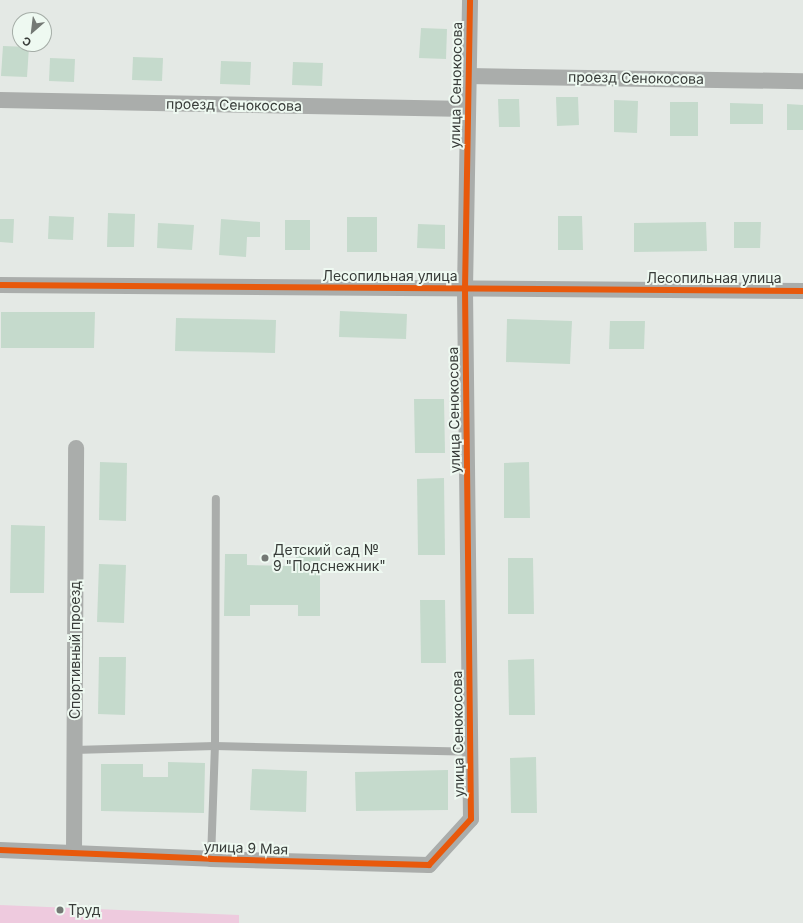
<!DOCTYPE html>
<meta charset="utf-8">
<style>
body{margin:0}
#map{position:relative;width:803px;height:923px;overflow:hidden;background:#e4e9e5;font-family:Inter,sans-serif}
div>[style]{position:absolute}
.green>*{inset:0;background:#eecade}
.building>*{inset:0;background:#c5dacc}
.service>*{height:8px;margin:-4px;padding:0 4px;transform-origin:4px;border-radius:4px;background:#aaadab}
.minor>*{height:16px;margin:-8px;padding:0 8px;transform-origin:8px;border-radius:8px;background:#aaadab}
.cycleway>*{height:6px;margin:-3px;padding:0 3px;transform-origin:3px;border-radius:3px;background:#e8590c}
.dots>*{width:11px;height:11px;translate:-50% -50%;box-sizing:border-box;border:2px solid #eef9f1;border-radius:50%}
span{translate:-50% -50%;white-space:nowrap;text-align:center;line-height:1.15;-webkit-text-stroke:4px #eef9f1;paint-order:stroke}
.street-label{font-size:14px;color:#383c39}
.poi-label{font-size:14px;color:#383c39}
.left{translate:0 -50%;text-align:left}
.north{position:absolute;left:12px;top:12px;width:40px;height:40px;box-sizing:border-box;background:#eef9f1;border:1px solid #a5ada7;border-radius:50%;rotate:208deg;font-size:11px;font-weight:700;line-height:16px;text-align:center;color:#383c39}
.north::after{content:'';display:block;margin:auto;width:14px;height:18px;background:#747975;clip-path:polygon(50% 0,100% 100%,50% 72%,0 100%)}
</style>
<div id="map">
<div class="green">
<div style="clip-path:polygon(0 905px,239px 915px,239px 923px,0 923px)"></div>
</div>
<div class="building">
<div style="clip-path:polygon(421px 28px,447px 29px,446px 59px,419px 58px)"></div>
<div style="clip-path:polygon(3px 46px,29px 47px,27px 77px,1px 76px)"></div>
<div style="clip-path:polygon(133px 57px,163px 58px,162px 81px,132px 80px)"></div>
<div style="clip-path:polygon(50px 58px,75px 59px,74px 82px,49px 81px)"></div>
<div style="clip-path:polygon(221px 61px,251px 62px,250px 85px,220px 84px)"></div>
<div style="clip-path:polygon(293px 62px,323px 63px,322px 86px,292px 85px)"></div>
<div style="clip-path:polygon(556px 97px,578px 97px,579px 125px,557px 126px)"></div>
<div style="clip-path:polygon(498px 99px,519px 99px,520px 127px,499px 127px)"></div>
<div style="clip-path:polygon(614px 100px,638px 101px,637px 133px,614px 132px)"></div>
<div style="clip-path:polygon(670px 102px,698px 102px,698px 136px,670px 136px)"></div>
<div style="clip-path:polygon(730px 103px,763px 104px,763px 124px,730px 124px)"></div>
<div style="clip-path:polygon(787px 104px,803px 105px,803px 130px,787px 130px)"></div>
<div style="clip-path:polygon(108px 213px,135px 214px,134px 247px,107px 247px)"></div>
<div style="clip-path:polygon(49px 216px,74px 217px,73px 240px,48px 239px)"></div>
<div style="clip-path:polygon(558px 216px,582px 216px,583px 250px,558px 250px)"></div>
<div style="clip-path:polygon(347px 217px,377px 217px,377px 252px,347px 252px)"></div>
<div style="clip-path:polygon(0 219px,14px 219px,13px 243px,0 242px)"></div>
<div style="clip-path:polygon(221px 219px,260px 222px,260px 237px,247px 237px,246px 257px,219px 255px)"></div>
<div style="clip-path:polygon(285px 220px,310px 220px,310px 250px,285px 250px)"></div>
<div style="clip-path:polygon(706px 222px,707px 251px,634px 252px,634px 223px)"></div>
<div style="clip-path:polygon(734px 222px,761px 222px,760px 248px,734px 248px)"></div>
<div style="clip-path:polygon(158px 223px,194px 225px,192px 250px,157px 248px)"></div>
<div style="clip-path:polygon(418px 224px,445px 225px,445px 249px,417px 248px)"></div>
<div style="clip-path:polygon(340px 311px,407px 314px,406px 339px,339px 337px)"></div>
<div style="clip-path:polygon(1px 312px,95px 312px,94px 348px,1px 348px)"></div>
<div style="clip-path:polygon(176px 318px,276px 320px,275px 353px,175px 351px)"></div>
<div style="clip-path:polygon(507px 319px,572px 321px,570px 364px,506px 362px)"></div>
<div style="clip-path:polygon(610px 321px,645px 321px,644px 349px,609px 349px)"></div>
<div style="clip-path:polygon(414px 399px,444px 399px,445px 453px,415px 453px)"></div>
<div style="clip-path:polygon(100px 462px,127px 463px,126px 521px,99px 520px)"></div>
<div style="clip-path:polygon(529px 462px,530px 518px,504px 518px,504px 463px)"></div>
<div style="clip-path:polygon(444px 478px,445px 555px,418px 555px,417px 479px)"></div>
<div style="clip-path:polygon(11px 525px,45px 526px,44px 593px,10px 593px)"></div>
<div style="clip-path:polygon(225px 554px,247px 554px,247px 565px,296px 566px,296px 556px,320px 557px,320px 616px,298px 616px,298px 605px,250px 605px,250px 616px,224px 616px)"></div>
<div style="clip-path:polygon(508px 558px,533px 558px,534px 614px,508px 614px)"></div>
<div style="clip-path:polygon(99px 564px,126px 565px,124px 623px,97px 622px)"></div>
<div style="clip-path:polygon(420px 600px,445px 600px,446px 663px,421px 663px)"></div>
<div style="clip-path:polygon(99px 657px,126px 657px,125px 715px,98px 714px)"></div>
<div style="clip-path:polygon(534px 659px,535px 715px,509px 715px,508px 660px)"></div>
<div style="clip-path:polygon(536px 757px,537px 813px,511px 813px,510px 758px)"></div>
<div style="clip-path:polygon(168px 762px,205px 763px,204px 813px,101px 811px,101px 764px,143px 764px,143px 777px,168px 777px)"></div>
<div style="clip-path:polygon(252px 769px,307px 771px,306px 812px,250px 810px)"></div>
<div style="clip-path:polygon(448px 770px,448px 810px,356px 811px,355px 772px)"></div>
</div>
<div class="service">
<div style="left:74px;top:750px;width:141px;rotate:-1.6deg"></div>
<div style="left:215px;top:746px;width:256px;rotate:1.3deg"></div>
<div style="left:211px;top:859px;width:113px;rotate:-88deg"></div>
<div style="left:215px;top:746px;width:247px;rotate:-89.8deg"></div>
</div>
<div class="minor">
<div style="left:468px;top:76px;width:335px;rotate:0.9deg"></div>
<div style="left:0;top:100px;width:468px;rotate:1.1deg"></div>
<div style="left:0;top:285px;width:803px;rotate:0.43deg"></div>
<div style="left:0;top:850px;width:211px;rotate:2.4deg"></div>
<div style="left:211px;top:859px;width:218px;rotate:1.6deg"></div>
<div style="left:429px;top:865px;width:62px;rotate:-47.6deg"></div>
<div style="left:471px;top:819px;width:530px;rotate:-90.65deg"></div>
<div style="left:465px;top:289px;width:289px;rotate:-89deg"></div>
<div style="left:74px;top:852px;width:404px;rotate:-89.7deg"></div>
</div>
<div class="cycleway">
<div style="left:0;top:285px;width:803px;rotate:0.43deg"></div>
<div style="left:0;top:850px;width:211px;rotate:2.4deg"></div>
<div style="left:211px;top:859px;width:218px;rotate:1.6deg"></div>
<div style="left:429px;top:865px;width:62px;rotate:-47.6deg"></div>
<div style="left:471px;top:819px;width:530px;rotate:-90.65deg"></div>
<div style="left:465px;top:289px;width:289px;rotate:-89deg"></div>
</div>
<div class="dots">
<div style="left:265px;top:558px;background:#747975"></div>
<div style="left:60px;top:910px;background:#747975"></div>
</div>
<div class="street-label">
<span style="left:636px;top:78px;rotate:1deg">проезд Сенокосова</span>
<span style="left:456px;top:85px;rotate:-89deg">улица Сенокосова</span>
<span style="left:234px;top:105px;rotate:1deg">проезд Сенокосова</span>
<span style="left:390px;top:276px">Лесопильная улица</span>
<span style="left:714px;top:278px">Лесопильная улица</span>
<span style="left:454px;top:410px;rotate:-91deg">улица Сенокосова</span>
<span style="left:75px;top:650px;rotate:-90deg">Спортивный проезд</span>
<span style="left:458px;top:734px;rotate:-91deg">улица Сенокосова</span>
<span style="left:246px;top:848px;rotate:2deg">улица 9 Мая</span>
</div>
<div class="poi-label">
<span class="left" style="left:273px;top:558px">Детский сад №<br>9 "Подснежник"</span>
<span class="left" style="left:68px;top:910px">Труд</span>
</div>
<div class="north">С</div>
</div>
